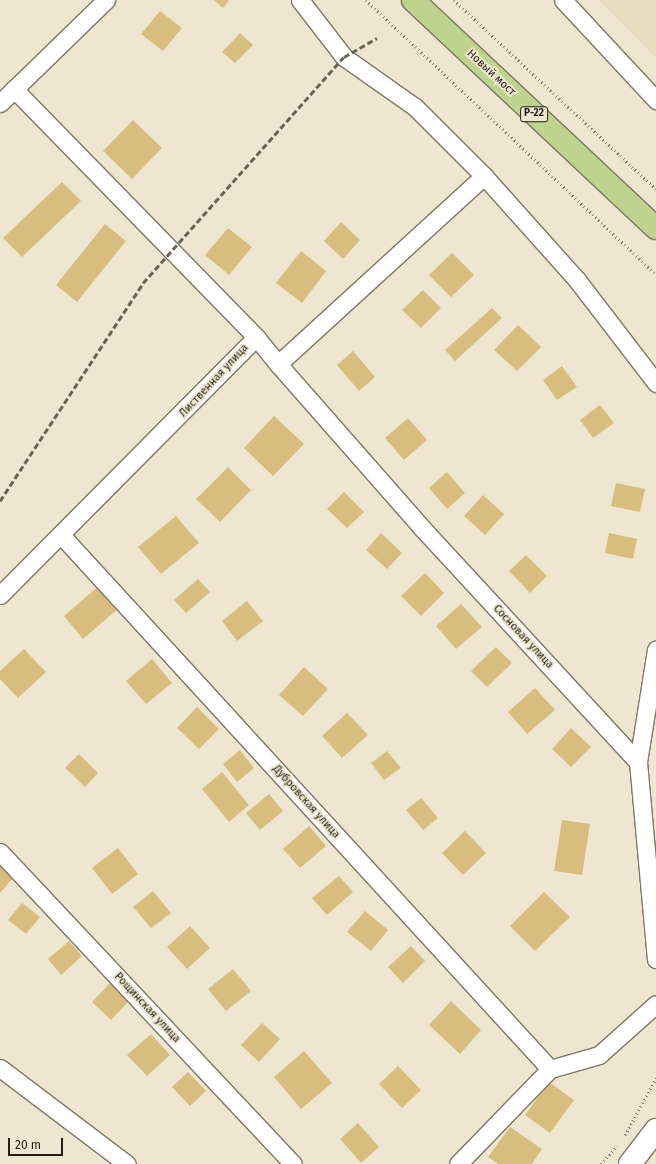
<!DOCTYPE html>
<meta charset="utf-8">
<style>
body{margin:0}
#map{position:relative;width:656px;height:1164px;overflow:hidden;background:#efe6d1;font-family:"Fira Sans",sans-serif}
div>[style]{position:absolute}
.built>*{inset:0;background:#e8dcbf}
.building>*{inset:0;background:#d8be7e}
.path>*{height:2.5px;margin-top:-1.25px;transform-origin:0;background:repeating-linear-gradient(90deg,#7e796b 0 1px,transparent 0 4px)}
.roads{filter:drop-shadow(1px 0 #807865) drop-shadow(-1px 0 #807865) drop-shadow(0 1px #807865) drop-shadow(0 -1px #807865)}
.minor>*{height:17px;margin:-8.5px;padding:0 8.5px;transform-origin:8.5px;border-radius:8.5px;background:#fff}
.secondary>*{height:22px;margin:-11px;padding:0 11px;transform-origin:11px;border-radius:11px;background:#fff}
.trunk>*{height:22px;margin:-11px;padding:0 11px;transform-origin:11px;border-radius:11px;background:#bed48e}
.rail>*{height:3px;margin-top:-1.5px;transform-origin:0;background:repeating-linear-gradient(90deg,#686357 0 6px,transparent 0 9px)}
span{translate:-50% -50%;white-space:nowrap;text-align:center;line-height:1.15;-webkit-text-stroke:4px #efe6d1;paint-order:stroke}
.shield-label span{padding:1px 3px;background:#efe6d1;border:1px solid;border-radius:3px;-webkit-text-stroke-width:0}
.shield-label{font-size:10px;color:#211e16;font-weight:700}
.street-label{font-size:11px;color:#211e16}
.scale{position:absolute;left:8px;top:1138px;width:55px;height:18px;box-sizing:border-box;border:2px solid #211e16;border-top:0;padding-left:5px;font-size:12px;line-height:14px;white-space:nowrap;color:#211e16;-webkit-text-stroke:3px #efe6d1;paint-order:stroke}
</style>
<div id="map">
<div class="built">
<div style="clip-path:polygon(599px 0,656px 0,656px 58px)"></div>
</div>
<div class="building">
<div style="clip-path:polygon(214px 0,229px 0,223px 8px)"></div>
<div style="clip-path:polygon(160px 11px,182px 28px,163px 51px,141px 34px)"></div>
<div style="clip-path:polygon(240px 33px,253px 45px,235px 63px,222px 52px)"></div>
<div style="clip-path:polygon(133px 120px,162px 148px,132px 179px,103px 151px)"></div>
<div style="clip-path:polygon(62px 182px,81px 201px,22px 257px,3px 238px)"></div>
<div style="clip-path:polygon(341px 222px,360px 240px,343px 259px,324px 241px)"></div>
<div style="clip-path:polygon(105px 224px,126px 241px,77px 302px,56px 285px)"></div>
<div style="clip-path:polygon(228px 228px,252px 247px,229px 275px,205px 255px)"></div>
<div style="clip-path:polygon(301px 251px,326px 271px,302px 303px,276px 283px)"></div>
<div style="clip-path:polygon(452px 253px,474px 275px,451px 297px,429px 275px)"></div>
<div style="clip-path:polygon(423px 290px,441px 308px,421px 328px,402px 310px)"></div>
<div style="clip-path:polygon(492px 308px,502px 318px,455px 361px,445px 350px)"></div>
<div style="clip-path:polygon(518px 325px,541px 347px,517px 371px,494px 350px)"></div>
<div style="clip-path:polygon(353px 351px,375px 377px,359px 391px,337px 365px)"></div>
<div style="clip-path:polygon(562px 366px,577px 387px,557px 400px,543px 380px)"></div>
<div style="clip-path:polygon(600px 405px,614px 423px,593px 438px,580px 420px)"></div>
<div style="clip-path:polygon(274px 416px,304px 444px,273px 476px,244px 448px)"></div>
<div style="clip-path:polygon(408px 418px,427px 440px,404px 460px,385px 438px)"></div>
<div style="clip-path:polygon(228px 467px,251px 490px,220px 522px,196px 499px)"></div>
<div style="clip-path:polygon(447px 472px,465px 493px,447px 509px,429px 488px)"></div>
<div style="clip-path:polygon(616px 483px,645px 489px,640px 512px,611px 506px)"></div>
<div style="clip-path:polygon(344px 492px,364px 512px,347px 528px,327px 509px)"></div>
<div style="clip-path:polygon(483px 495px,504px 514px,485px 535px,464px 516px)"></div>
<div style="clip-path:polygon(176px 516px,199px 543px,161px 574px,138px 547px)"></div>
<div style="clip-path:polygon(381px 533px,402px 553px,387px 569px,366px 550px)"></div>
<div style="clip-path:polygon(609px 533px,637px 539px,633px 559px,605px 553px)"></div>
<div style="clip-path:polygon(526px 555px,547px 576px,530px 593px,509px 571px)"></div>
<div style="clip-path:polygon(425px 573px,444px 593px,421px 616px,401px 596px)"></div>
<div style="clip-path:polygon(198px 579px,210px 592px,186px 613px,174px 600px)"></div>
<div style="clip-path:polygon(101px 584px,120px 607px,83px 639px,64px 616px)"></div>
<div style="clip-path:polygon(247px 601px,263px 621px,237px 641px,222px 621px)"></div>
<div style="clip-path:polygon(461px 604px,482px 627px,456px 649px,436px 626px)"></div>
<div style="clip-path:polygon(496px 647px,512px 663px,487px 687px,471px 671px)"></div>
<div style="clip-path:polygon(24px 649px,46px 672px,18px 698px,0 679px,0 671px)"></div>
<div style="clip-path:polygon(152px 659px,172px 683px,146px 704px,126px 681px)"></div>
<div style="clip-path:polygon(304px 667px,328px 689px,303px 716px,279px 695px)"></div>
<div style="clip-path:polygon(535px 688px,555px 710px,527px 734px,508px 712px)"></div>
<div style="clip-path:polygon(197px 707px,219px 729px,199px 749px,177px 728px)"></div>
<div style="clip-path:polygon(347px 713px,368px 735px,342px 758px,322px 736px)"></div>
<div style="clip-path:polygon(571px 728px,591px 747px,571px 767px,552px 749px)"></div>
<div style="clip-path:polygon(240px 750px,254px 768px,237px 782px,223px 764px)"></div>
<div style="clip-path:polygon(387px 751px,401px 768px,384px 780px,371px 763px)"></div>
<div style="clip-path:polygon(79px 754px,98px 773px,85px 787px,65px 768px)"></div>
<div style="clip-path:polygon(222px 772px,249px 805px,229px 822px,202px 789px)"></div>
<div style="clip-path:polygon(269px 794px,283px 811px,260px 830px,246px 813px)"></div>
<div style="clip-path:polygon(421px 798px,438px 818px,423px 830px,406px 810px)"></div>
<div style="clip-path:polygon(562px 820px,590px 824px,582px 875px,554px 871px)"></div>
<div style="clip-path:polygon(309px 826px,326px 846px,300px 868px,283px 849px)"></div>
<div style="clip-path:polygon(465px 831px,486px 853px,463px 875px,442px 853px)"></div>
<div style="clip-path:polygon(118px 848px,138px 874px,112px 894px,92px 868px)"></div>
<div style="clip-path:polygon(0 862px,15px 876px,0 893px)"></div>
<div style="clip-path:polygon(339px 876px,353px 892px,327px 915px,312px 898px)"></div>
<div style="clip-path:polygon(153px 891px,171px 913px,151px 928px,133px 907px)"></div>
<div style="clip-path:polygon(544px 892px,570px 917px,535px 951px,510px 926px)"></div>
<div style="clip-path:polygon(22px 903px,40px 917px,26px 934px,8px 920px)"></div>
<div style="clip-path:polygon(365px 911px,388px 930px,371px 951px,347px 932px)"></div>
<div style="clip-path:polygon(190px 926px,210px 948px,187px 969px,167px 947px)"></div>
<div style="clip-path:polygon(69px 941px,82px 956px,61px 975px,48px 959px)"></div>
<div style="clip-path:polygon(411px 946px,425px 961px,403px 983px,388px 967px)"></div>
<div style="clip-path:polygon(233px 969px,251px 991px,226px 1011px,208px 989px)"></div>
<div style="clip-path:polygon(110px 983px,129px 1001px,111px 1020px,92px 1002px)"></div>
<div style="clip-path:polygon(451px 1001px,481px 1030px,460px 1054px,429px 1025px)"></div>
<div style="clip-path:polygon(262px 1023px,280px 1039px,259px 1062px,241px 1045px)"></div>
<div style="clip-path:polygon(151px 1034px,170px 1055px,147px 1076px,127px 1055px)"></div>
<div style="clip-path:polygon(304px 1051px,332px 1083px,301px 1109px,274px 1077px)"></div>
<div style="clip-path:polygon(398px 1066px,421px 1090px,402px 1108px,379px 1084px)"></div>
<div style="clip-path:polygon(188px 1072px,206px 1091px,190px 1106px,172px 1087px)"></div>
<div style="clip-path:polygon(549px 1082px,574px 1100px,550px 1133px,525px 1115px)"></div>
<div style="clip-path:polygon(358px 1123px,379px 1147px,361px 1163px,340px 1139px)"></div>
<div style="clip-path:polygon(510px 1127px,542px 1149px,532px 1164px,498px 1164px,488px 1157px)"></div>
</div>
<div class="path">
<div style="left:366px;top:0;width:399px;rotate:43.4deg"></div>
<div style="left:454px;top:0;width:277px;rotate:43.1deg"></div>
<div style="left:625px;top:1135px;width:65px;rotate:-61.5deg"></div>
<div style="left:601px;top:1164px;width:24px;rotate:-48deg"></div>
</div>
<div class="roads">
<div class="minor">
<div style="left:300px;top:0;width:72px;rotate:52.3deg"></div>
<div style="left:344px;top:57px;width:87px;rotate:35.2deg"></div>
<div style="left:415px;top:107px;width:98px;rotate:45deg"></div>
<div style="left:484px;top:176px;width:140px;rotate:48.2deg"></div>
<div style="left:577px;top:280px;width:130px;rotate:52.5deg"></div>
<div style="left:563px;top:0;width:137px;rotate:47.1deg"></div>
<div style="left:14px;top:89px;width:347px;rotate:45.7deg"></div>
<div style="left:0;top:103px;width:148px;rotate:-44.2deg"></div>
<div style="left:278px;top:364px;width:218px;rotate:48.7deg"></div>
<div style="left:422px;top:528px;width:318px;rotate:47.3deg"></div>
<div style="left:638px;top:762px;width:198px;rotate:84.8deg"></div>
<div style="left:62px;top:536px;width:723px;rotate:47.52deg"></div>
<div style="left:0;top:595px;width:363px;rotate:-45.2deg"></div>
<div style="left:256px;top:337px;width:35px;rotate:51deg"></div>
<div style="left:278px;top:364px;width:279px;rotate:-42.4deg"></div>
<div style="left:638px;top:762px;width:114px;rotate:-80.9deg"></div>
<div style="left:0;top:852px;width:428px;rotate:46.8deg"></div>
<div style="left:0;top:1068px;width:159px;rotate:37.1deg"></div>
<div style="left:458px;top:1164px;width:132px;rotate:-45.9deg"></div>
<div style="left:550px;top:1069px;width:51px;rotate:-15.9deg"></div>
<div style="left:599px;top:1055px;width:76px;rotate:-41.8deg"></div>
</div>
<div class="secondary">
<div style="left:630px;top:1164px;width:43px;rotate:-52.6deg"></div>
</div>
<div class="trunk">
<div style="left:413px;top:0;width:333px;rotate:43.2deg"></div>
</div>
</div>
<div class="rail">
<div style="left:0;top:501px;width:261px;rotate:-56.7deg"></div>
<div style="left:143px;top:283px;width:302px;rotate:-48.4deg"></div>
<div style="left:344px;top:57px;width:38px;rotate:-30deg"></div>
</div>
<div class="shield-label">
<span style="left:534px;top:114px">Р-22</span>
</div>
<div class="street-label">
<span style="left:491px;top:73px;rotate:43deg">Новый мост</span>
<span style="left:214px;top:381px;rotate:-47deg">Лиственная улица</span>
<span style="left:523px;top:637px;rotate:47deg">Сосновая улица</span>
<span style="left:306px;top:802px;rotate:48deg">Дубровская улица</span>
<span style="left:147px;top:1008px;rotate:47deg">Рощинская улица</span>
</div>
<div class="scale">20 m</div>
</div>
